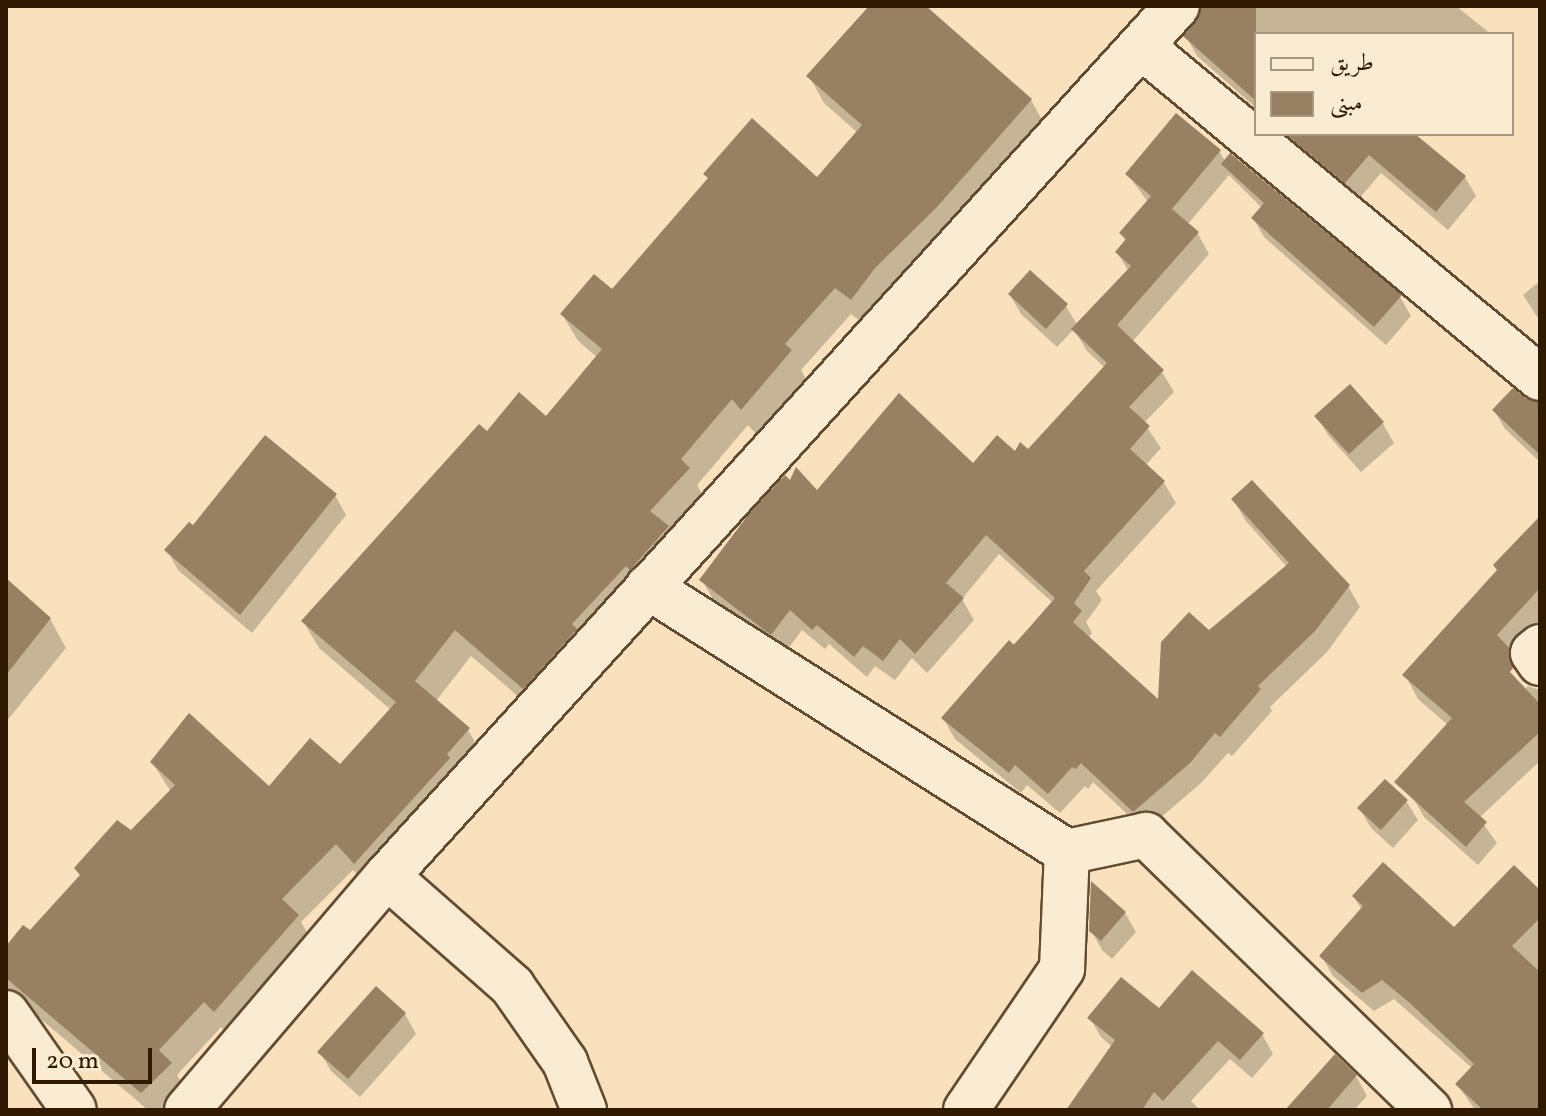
<!DOCTYPE html>
<meta charset="utf-8">
<style>
body{margin:0}
#map{position:relative;width:1546px;height:1116px;overflow:hidden;background:#f8e1bc;font-family:Vollkorn,Amiri,serif}
div>[style]{position:absolute}
.shadow>*{inset:0;background:#0003}
.building>*{inset:0;background:#988162}
.roads{filter:drop-shadow(2px 0 #624b30) drop-shadow(-2px 0 #624b30) drop-shadow(0 2px #624b30) drop-shadow(0 -2px #624b30)}
.street>*{height:44px;margin:-22px;padding:0 22px;transform-origin:22px;border-radius:22px;background:#faecd3}
.secondary>*{height:44px;margin:-22px;padding:0 22px;transform-origin:22px;border-radius:22px;background:#faecd3}
span{translate:-50% -50%;white-space:nowrap;text-align:center;line-height:1.15;-webkit-text-stroke:7px #faecd3;paint-order:stroke}
.frame{position:absolute;inset:0;border:8px solid #301901;pointer-events:none}
.legend{position:absolute;left:1254px;top:32px;width:260px;height:104px;box-sizing:border-box;background:#faecd3;border:2px solid #a9987f;margin:0;padding:10px 14px;list-style:none;font-size:24px;color:#301901}
.legend li{display:flex;align-items:center;gap:16px;height:40px}
.legend b{width:40px;border:2px solid #a9987f}
.scale{position:absolute;left:32px;top:1048px;width:120px;height:36px;box-sizing:border-box;border:4px solid #301901;border-top:0;padding-left:10px;font-size:24px;line-height:28px;white-space:nowrap;color:#301901;-webkit-text-stroke:6px #faecd3;paint-order:stroke}
</style>
<div id="map">
<div class="shadow">
<div style="clip-path:polygon(871px 6px,923px 6px,1031px 100px,1046px 127px,867px 326px,851px 314px,801px 370px,806px 379px,758px 436px,748px 425px,697px 485px,704px 497px,540px 715px,471px 656px,436px 701px,468px 730px,484px 757px,371px 890px,353px 870px,301px 922px,313px 943px,231px 1037px,221px 1027px,177px 1075px,186px 1091px,166px 1110px,148px 1110px,9px 992px,6px 986px,6px 950px,30px 933px,81px 877px,76px 869px,131px 833px,171px 792px,152px 762px,269px 789px,340px 767px,391px 710px,319px 648px,303px 621px,488px 434px,546px 419px,598px 358px,578px 341px,562px 314px,612px 291px,709px 180px,706px 174px,817px 180px,858px 133px,824px 103px,809px 76px)"></div>
<div style="clip-path:polygon(1203px 6px,1456px 6px,1491px 34px,1256px 34px,1256px 108px,1197px 56px,1186px 36px,1203px 13px)"></div>
<div style="clip-path:polygon(1276px 134px,1412px 134px,1465px 177px,1476px 196px,1448px 230px,1381px 173px,1357px 201px)"></div>
<div style="clip-path:polygon(1219px 151px,1225px 161px,1400px 297px,1411px 316px,1386px 345px,1264px 237px,1253px 218px,1262px 208px,1229px 175px,1187px 225px,1198px 234px,1209px 254px,1132px 342px,1162px 372px,1174px 392px,1144px 423px,1161px 448px,1145px 466px,1164px 483px,1176px 503px,1096px 591px,1102px 600px,1086px 622px,1092px 633px,1088px 638px,1160px 703px,1209px 633px,1287px 567px,1245px 520px,1234px 500px,1348px 586px,1360px 607px,1327px 652px,1270px 707px,1272px 711px,1232px 756px,1228px 753px,1201px 783px,1145px 831px,1093px 782px,1088px 789px,1085px 786px,1060px 813px,1027px 785px,1021px 793px,955px 739px,943px 718px,1053px 603px,999px 554px,962px 599px,974px 620px,927px 673px,912px 658px,895px 680px,875px 666px,867px 677px,829px 644px,825px 649px,802px 630px,784px 654px,714px 601px,702px 580px,790px 483px,817px 493px,973px 466px,1028px 452px,1105px 368px,1086px 350px,1074px 329px,1057px 347px,1021px 314px,1010px 295px,1066px 306px,1077px 325px,1129px 272px,1117px 252px,1126px 242px,1121px 233px,1148px 202px,1128px 175px)"></div>
<div style="clip-path:polygon(1540px 281px,1540px 321px,1523px 295px)"></div>
<div style="clip-path:polygon(1350px 386px,1383px 424px,1394px 443px,1361px 472px,1328px 435px,1317px 416px)"></div>
<div style="clip-path:polygon(1540px 404px,1540px 462px,1505px 429px,1494px 410px)"></div>
<div style="clip-path:polygon(335px 495px,346px 515px,252px 633px,178px 570px,167px 550px,193px 528px)"></div>
<div style="clip-path:polygon(1540px 518px,1540px 626px,1449px 726px,1418px 699px,1405px 675px,1499px 571px)"></div>
<div style="clip-path:polygon(6px 581px,50px 619px,66px 648px,6px 722px)"></div>
<div style="clip-path:polygon(1528px 686px,1540px 690px,1540px 761px,1479px 818px,1497px 843px,1478px 865px,1424px 817px,1413px 798px)"></div>
<div style="clip-path:polygon(1406px 801px,1418px 820px,1393px 848px,1371px 828px,1360px 809px)"></div>
<div style="clip-path:polygon(1540px 893px,1540px 1110px,1475px 1110px,1457px 1084px,1472px 1068px,1394px 999px,1374px 1011px,1333px 976px,1322px 957px,1362px 910px,1354px 897px,1454px 930px)"></div>
<div style="clip-path:polygon(1125px 913px,1136px 932px,1112px 959px,1102px 950px,1091px 930px)"></div>
<div style="clip-path:polygon(1159px 1010px,1262px 1034px,1273px 1054px,1252px 1078px,1230px 1059px,1191px 1101px,1200px 1110px,1092px 1110px,1112px 1047px,1101px 1037px,1090px 1018px)"></div>
<div style="clip-path:polygon(405px 1014px,416px 1034px,360px 1097px,331px 1071px,320px 1052px)"></div>
<div style="clip-path:polygon(1356px 1076px,1367px 1096px,1354px 1110px,1288px 1110px)"></div>
</div>
<div class="building">
<div style="clip-path:polygon(869px 6px,926px 6px,1032px 99px,937px 207px,875px 268px,851px 300px,835px 288px,785px 344px,792px 350px,741px 410px,732px 399px,681px 459px,690px 468px,650px 511px,669px 526px,630px 570px,626px 566px,572px 624px,577px 629px,523px 689px,455px 630px,415px 681px,470px 728px,447px 754px,450px 758px,354px 864px,336px 844px,282px 899px,299px 915px,214px 1012px,204px 1002px,159px 1050px,172px 1063px,141px 1093px,6px 978px,6px 946px,23px 925px,30px 930px,80px 875px,74px 868px,117px 820px,131px 830px,175px 785px,150px 762px,189px 713px,269px 786px,310px 738px,340px 764px,396px 702px,301px 621px,479px 424px,487px 431px,519px 392px,546px 416px,602px 349px,560px 314px,594px 274px,612px 289px,708px 178px,703px 174px,752px 118px,817px 177px,862px 125px,806px 76px)"></div>
<div style="clip-path:polygon(1201px 6px,1256px 6px,1256px 101px,1183px 36px,1196px 22px)"></div>
<div style="clip-path:polygon(1176px 113px,1221px 150px,1172px 209px,1199px 232px,1117px 325px,1164px 370px,1129px 407px,1150px 426px,1130px 449px,1165px 481px,1084px 571px,1091px 578px,1074px 603px,1082px 611px,1073px 622px,1158px 699px,1161px 642px,1189px 612px,1209px 630px,1289px 563px,1231px 499px,1252px 480px,1350px 585px,1315px 631px,1258px 686px,1261px 689px,1220px 737px,1215px 733px,1190px 763px,1133px 812px,1081px 763px,1076px 769px,1072px 767px,1048px 794px,1015px 765px,1009px 773px,941px 718px,1009px 640px,1014px 645px,1055px 598px,986px 535px,946px 583px,964px 598px,915px 654px,900px 639px,883px 661px,863px 646px,854px 657px,817px 625px,812px 630px,790px 610px,771px 635px,699px 580px,748px 515px,785px 475px,790px 480px,796px 467px,817px 490px,899px 393px,973px 463px,997px 435px,1015px 451px,1020px 442px,1028px 449px,1107px 363px,1071px 329px,1131px 266px,1115px 252px,1126px 239px,1119px 233px,1151px 196px,1125px 174px)"></div>
<div style="clip-path:polygon(1286px 134px,1415px 134px,1466px 176px,1436px 212px,1369px 155px,1345px 183px)"></div>
<div style="clip-path:polygon(1230px 153px,1402px 295px,1374px 327px,1251px 218px,1264px 203px,1221px 164px)"></div>
<div style="clip-path:polygon(1030px 270px,1068px 304px,1046px 329px,1008px 294px)"></div>
<div style="clip-path:polygon(1350px 384px,1384px 422px,1349px 454px,1314px 416px)"></div>
<div style="clip-path:polygon(1513px 388px,1525px 398px,1540px 402px,1540px 455px,1492px 410px)"></div>
<div style="clip-path:polygon(265px 435px,337px 494px,240px 615px,164px 550px,189px 522px,193px 525px)"></div>
<div style="clip-path:polygon(1540px 516px,1540px 588px,1497px 635px,1509px 648px,1513px 668px,1510px 672px,1540px 704px,1540px 732px,1464px 802px,1487px 822px,1466px 847px,1394px 782px,1452px 718px,1402px 675px,1497px 570px,1493px 565px)"></div>
<div style="clip-path:polygon(6px 578px,51px 618px,6px 675px)"></div>
<div style="clip-path:polygon(1385px 779px,1408px 800px,1381px 830px,1357px 808px)"></div>
<div style="clip-path:polygon(1383px 862px,1454px 927px,1514px 865px,1540px 890px,1540px 918px,1512px 946px,1540px 972px,1540px 1110px,1483px 1110px,1455px 1084px,1474px 1064px,1411px 1004px,1382px 980px,1362px 993px,1319px 956px,1363px 906px,1352px 896px)"></div>
<div style="clip-path:polygon(1091px 881px,1126px 912px,1101px 941px,1089px 931px)"></div>
<div style="clip-path:polygon(1192px 970px,1264px 1033px,1240px 1060px,1218px 1041px,1163px 1101px,1154px 1092px,1142px 1110px,1066px 1110px,1115px 1040px,1087px 1018px,1121px 977px,1159px 1008px)"></div>
<div style="clip-path:polygon(376px 986px,406px 1013px,348px 1079px,317px 1052px)"></div>
<div style="clip-path:polygon(1335px 1054px,1357px 1075px,1327px 1110px,1285px 1110px)"></div>
</div>
<div class="roads">
<div class="street">
<div style="left:1141px;top:46px;width:519px;rotate:39.76deg"></div>
<div style="left:648px;top:587px;width:496px;rotate:32.3deg"></div>
<div style="left:1067px;top:852px;width:81px;rotate:-12.1deg"></div>
<div style="left:1146px;top:835px;width:395px;rotate:44.2deg"></div>
<div style="left:1540px;top:647px;width:9px;rotate:139deg"></div>
<div style="left:1533px;top:653px;width:12px;rotate:55deg"></div>
<div style="left:387px;top:876px;width:167px;rotate:41.3deg"></div>
<div style="left:512px;top:986px;width:93px;rotate:55.1deg"></div>
<div style="left:565px;top:1062px;width:52px;rotate:68.4deg"></div>
<div style="left:187px;top:1110px;width:308px;rotate:-49.5deg"></div>
<div style="left:387px;top:876px;width:1175px;rotate:-47.76deg"></div>
<div style="left:966px;top:1110px;width:171px;rotate:-55.8deg"></div>
<div style="left:1062px;top:969px;width:117px;rotate:-87.6deg"></div>
</div>
<div class="secondary">
<div style="left:6px;top:1013px;width:118px;rotate:55deg"></div>
</div>
</div>
<div class="frame"></div>
<ul class="legend">
<li><b style="height:10px;background:#faecd3"></b>طريق</li>
<li><b style="height:22px;background:#988162"></b>مبنى</li>
</ul>
<div class="scale">20 m</div>
</div>
